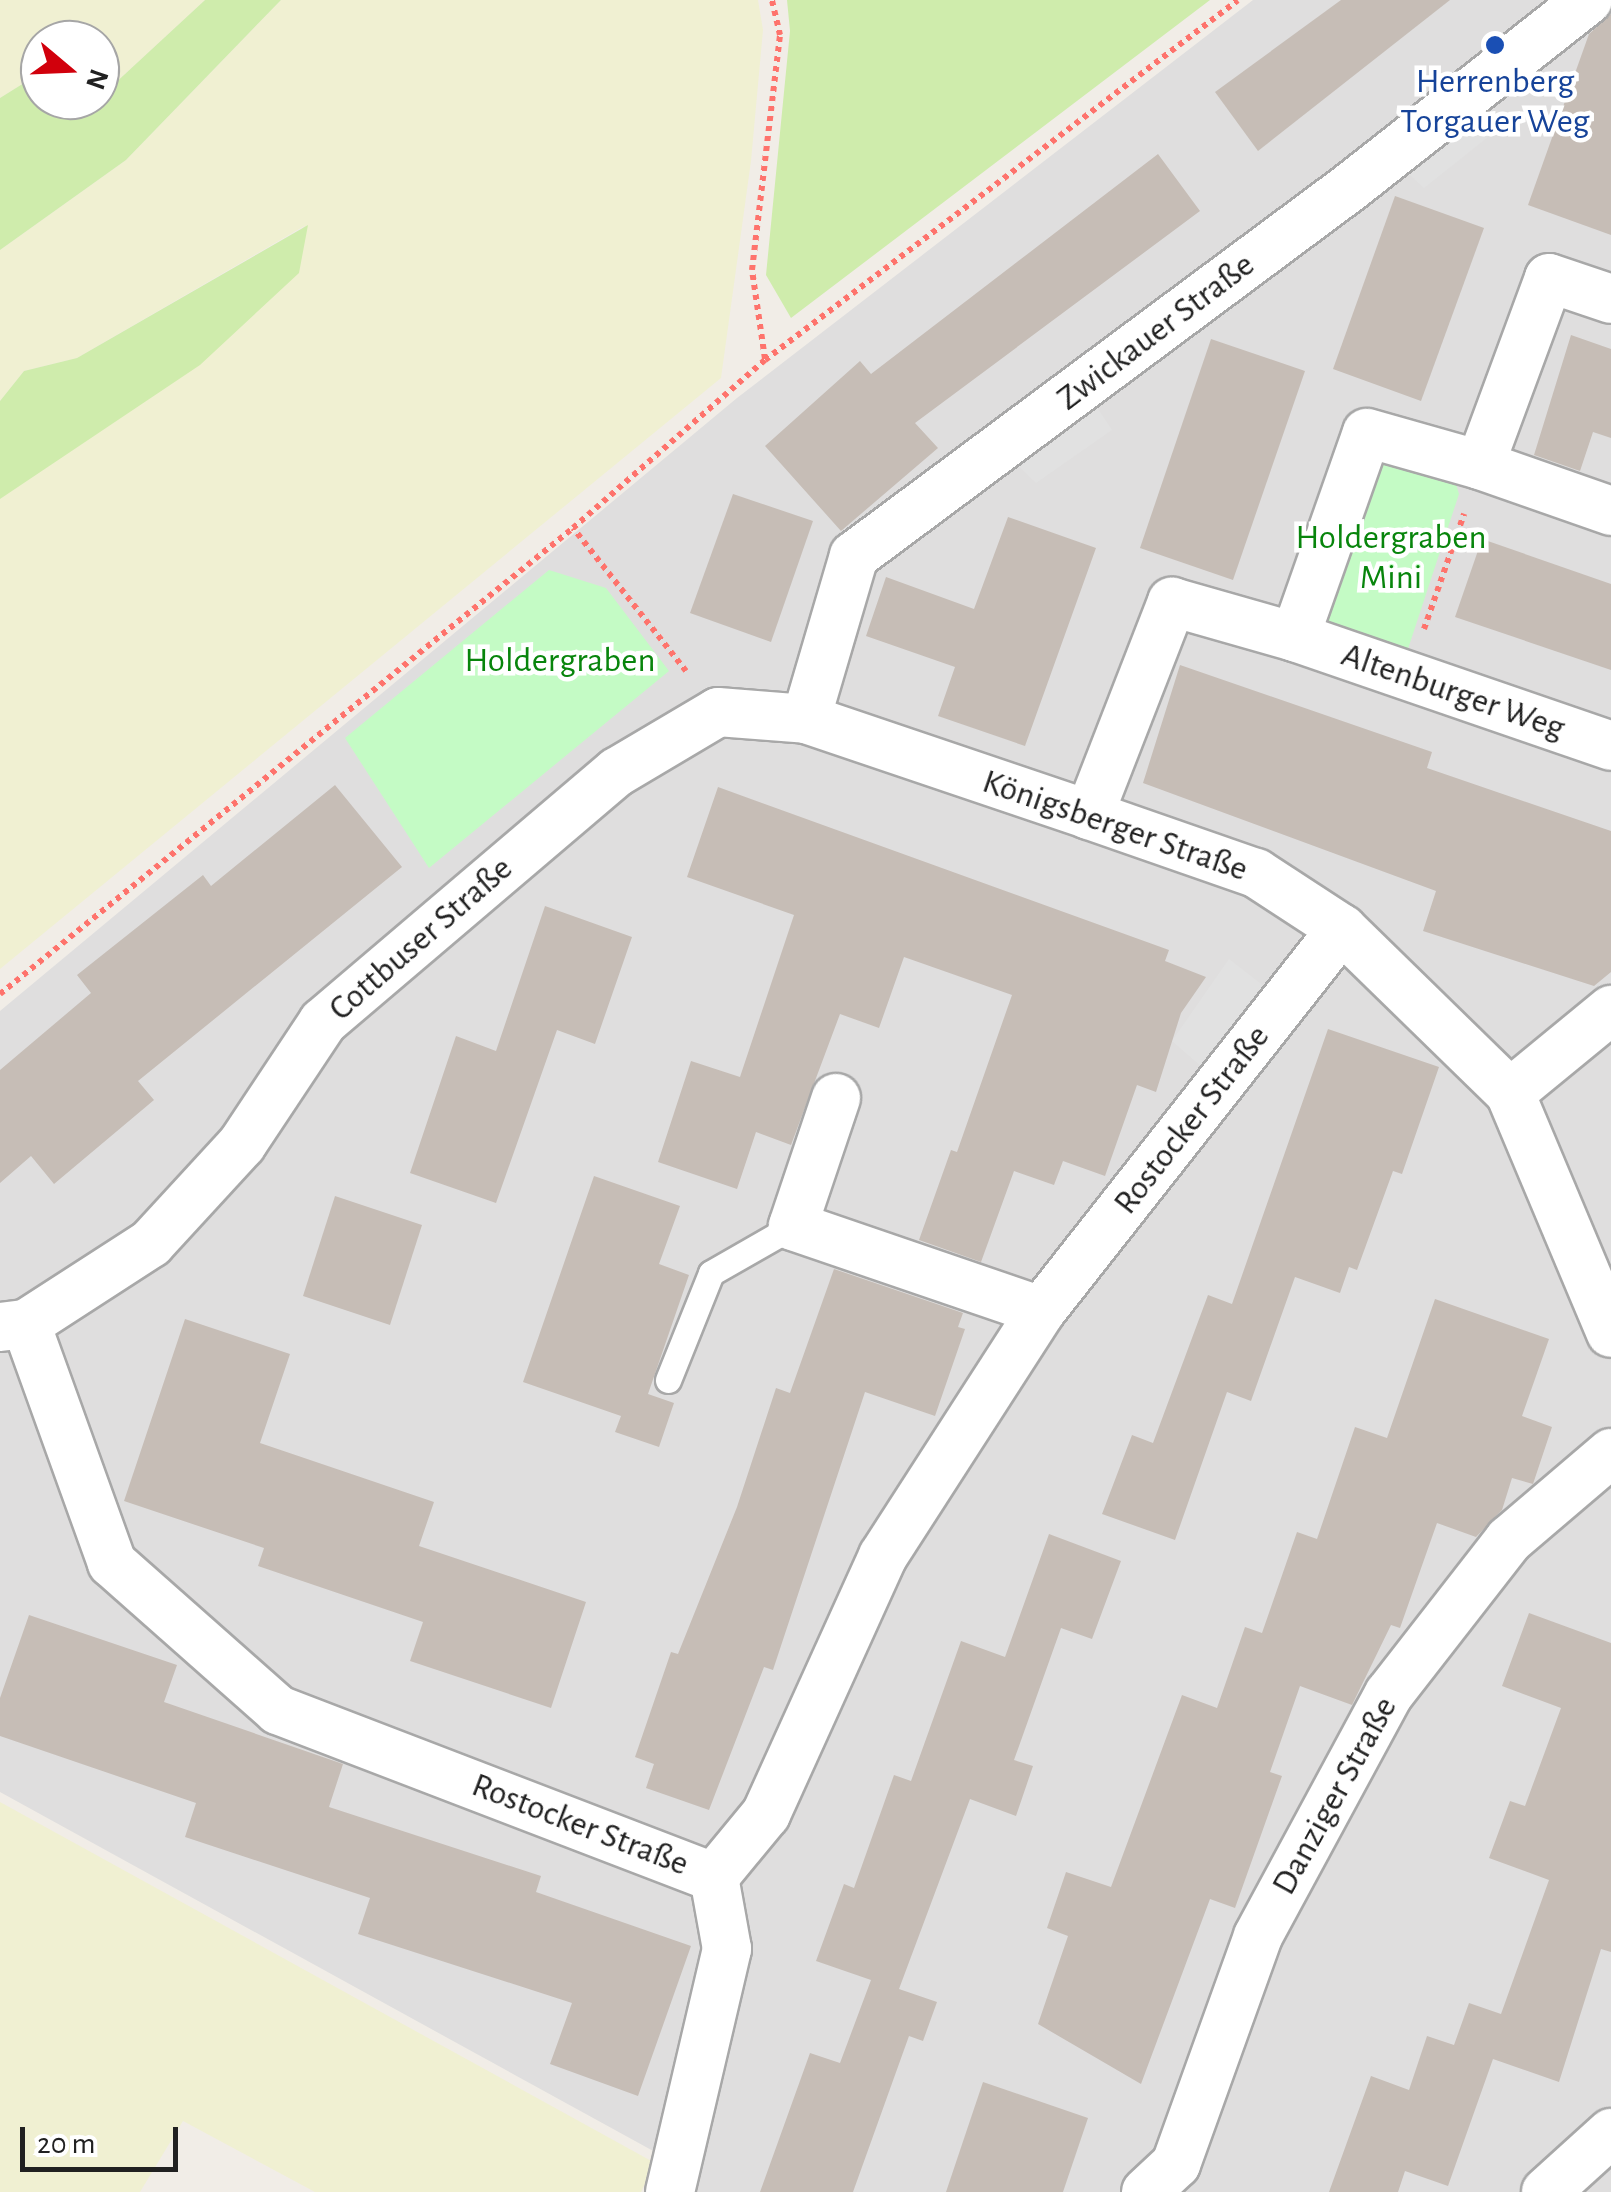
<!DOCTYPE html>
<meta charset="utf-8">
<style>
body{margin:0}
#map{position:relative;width:1611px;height:2192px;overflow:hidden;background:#f1ede7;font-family:"Alegreya Sans",sans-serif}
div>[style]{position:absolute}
.residential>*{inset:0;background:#dfdede}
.farmland>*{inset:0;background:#f0f0d2}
.grass>*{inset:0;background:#cfecac}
.park>*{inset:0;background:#c4fbc5}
.parking>*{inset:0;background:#e1e1e1}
.building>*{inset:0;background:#c6bdb6}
.path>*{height:6px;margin-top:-3px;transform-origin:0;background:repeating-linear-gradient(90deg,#fe736c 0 5px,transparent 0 10px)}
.roads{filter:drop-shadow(2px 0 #a8a8a8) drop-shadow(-2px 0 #a8a8a8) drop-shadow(0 2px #a8a8a8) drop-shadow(0 -2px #a8a8a8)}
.service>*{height:25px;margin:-12.5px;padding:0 12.5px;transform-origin:12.5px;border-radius:12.5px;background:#fff}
.minor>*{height:48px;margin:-24px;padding:0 24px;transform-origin:24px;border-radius:24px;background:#fff}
.dots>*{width:28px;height:28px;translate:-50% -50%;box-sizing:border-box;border:5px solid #fff;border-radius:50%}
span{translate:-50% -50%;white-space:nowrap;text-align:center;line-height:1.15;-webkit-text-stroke:9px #fff;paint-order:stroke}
.transit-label{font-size:35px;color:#164399}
.street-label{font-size:35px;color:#212121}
.park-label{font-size:35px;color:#08850c}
.north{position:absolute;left:20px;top:20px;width:100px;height:100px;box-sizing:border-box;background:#fff;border:2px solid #a6a6a6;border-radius:50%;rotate:109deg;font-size:28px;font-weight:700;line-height:40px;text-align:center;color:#212121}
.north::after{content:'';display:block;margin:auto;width:35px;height:45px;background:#d1000c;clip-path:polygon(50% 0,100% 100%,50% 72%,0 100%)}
.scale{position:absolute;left:20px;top:2127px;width:158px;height:45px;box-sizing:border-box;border:5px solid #212121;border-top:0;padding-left:12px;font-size:30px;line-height:35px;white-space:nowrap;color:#212121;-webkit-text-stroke:8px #fff;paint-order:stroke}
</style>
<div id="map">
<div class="residential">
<div style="clip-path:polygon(1253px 0,1611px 0,1611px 2192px,650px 2192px,666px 2158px,0 1792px,0 1011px,737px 398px)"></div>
</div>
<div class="farmland">
<div style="clip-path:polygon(0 0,205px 0,100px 97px,100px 40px,40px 40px,40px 73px,0 98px)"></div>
<div style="clip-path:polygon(281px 0,758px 0,763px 30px,751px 161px,721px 378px,0 969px,0 499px,306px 225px,77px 358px,24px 371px,0 401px,0 250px,126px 160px)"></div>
<div style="clip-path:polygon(0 1802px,655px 2163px,641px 2192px,315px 2192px,183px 2121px,140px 2192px,0 2192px)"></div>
</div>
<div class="grass">
<div style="clip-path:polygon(205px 0,281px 0,126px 160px,0 250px,0 98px,40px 73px,40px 100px,74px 100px,85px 111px)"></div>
<div style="clip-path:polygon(787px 0,1210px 0,791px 318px,766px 275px,790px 31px)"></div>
<div style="clip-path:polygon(308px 225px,299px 273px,200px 365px,0 499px,0 401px,24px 371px,77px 358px)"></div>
</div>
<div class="park">
<div style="clip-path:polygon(1383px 463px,1456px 484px,1459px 494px,1404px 661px,1323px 621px,1371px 474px)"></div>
<div style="clip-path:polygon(549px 570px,606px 588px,669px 671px,429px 868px,345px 738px)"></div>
</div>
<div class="parking">
<div style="clip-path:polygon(1476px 108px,1493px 133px,1424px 188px,1398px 164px)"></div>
<div style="clip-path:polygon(1090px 397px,1112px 430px,1036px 483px,1008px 456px)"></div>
<div style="clip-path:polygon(1229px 959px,1265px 987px,1203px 1068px,1172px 1041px)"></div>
</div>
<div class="building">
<div style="clip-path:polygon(1341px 0,1450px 0,1258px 151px,1215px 92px)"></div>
<div style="clip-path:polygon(1611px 14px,1611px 235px,1528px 205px,1589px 34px)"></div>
<div style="clip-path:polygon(1158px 154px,1200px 211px,915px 423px,938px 448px,841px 531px,765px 446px,860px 361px,871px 374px)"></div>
<div style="clip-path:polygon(1395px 196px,1484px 228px,1421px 401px,1333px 369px)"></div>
<div style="clip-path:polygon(1571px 335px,1611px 349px,1611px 438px,1593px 432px,1580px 471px,1534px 455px)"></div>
<div style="clip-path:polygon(1211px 339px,1305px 371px,1233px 580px,1140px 548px)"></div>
<div style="clip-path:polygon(733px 494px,813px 521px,771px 642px,690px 613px)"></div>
<div style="clip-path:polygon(1008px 517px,1096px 548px,1025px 746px,938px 716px,955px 667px,866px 636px,886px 577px,974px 609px)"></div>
<div style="clip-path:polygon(1482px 539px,1611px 584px,1611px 670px,1455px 617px)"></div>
<div style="clip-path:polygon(1180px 665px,1432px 752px,1427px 768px,1611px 831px,1611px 972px,1594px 986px,1423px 931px,1436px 891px,1143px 783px)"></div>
<div style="clip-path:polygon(335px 785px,402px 867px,138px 1081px,154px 1100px,54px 1184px,31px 1156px,0 1183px,0 1070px,91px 993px,77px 975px,203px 875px,211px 886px)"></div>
<div style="clip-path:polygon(718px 787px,1169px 950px,1165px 961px,1206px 977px,1181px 1013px,1156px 1092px,1137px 1085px,1105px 1176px,1063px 1161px,1054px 1185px,1014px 1171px,981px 1262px,919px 1240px,951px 1150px,957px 1152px,1012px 995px,904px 957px,879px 1028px,840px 1014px,791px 1145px,756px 1132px,737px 1189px,658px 1162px,691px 1061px,740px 1077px,794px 915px,687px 877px)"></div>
<div style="clip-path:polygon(545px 906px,632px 937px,595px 1044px,557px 1030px,496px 1203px,410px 1173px,456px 1036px,496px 1051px)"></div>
<div style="clip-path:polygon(1328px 1029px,1439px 1067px,1402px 1174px,1393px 1171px,1357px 1270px,1349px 1267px,1340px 1293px,1295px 1277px,1251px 1401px,1227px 1392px,1175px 1540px,1102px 1514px,1132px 1435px,1153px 1443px,1208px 1295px,1232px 1304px)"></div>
<div style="clip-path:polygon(594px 1176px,680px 1206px,659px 1264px,689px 1275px,648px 1394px,674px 1403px,659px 1447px,615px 1432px,621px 1416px,523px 1382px)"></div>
<div style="clip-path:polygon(335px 1196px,422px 1225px,390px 1325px,303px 1296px)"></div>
<div style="clip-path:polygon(834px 1269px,963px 1313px,958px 1327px,965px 1329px,935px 1416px,865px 1392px,773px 1670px,764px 1667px,709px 1810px,646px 1788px,654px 1764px,635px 1757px,671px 1652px,678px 1654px,737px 1507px,776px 1388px,790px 1393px)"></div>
<div style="clip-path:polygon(1435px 1299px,1549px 1339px,1522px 1416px,1552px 1427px,1533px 1484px,1512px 1478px,1502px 1510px,1476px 1537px,1437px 1523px,1400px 1628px,1391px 1625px,1352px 1705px,1300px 1686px,1270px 1772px,1282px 1776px,1235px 1908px,1210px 1899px,1141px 2084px,1038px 2024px,1068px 1936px,1047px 1928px,1066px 1872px,1111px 1887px,1182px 1695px,1217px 1708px,1245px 1627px,1262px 1633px,1297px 1532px,1317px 1539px,1355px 1427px,1387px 1438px)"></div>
<div style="clip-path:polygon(185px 1319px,290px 1354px,260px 1443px,434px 1502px,419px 1546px,586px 1602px,551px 1708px,410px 1661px,423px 1622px,258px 1566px,264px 1548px,124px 1501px)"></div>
<div style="clip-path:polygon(1049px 1534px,1121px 1561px,1092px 1639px,1061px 1628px,1014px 1760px,1033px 1766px,1016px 1816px,970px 1799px,899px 1989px,937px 2002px,923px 2041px,909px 2036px,853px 2192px,760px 2192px,810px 2053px,840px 2063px,871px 1980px,816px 1961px,844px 1884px,854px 1888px,894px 1775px,911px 1781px,961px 1641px,1005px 1657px)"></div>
<div style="clip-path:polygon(1529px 1613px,1611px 1643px,1611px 1952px,1601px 1949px,1559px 2082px,1493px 2059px,1448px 2186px,1405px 2171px,1398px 2192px,1329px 2192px,1371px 2076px,1409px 2090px,1427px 2036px,1454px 2045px,1469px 2003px,1501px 2014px,1549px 1880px,1489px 1858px,1510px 1801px,1525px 1806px,1561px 1708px,1502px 1686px)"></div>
<div style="clip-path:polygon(29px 1615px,177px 1665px,164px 1702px,343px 1764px,329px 1807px,541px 1876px,536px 1892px,691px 1946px,638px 2096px,550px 2064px,572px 2003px,358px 1934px,370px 1898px,185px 1837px,196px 1803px,0 1736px,0 1698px)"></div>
<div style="clip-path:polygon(983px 2082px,1088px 2118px,1063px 2192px,946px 2192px)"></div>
</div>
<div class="path">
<div style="left:765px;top:359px;width:90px;rotate:-98.3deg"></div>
<div style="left:752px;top:270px;width:237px;rotate:-83.2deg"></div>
<div style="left:780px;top:35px;width:36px;rotate:-103deg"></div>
<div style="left:1424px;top:629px;width:122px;rotate:-70.8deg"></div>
<div style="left:686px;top:671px;width:182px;rotate:-128.3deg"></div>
<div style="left:573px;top:528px;width:255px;rotate:-41.2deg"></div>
<div style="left:765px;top:360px;width:594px;rotate:-37.27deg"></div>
<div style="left:0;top:994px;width:739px;rotate:-39.12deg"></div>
</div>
<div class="roads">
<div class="service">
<div style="left:668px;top:1380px;width:115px;rotate:-68.1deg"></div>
<div style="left:711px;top:1273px;width:95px;rotate:-29.8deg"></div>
</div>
<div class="minor">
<div style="left:1480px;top:465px;width:139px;rotate:19.3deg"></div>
<div style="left:1295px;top:637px;width:334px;rotate:19deg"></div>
<div style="left:806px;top:719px;width:170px;rotate:-73.6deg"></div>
<div style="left:854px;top:556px;width:617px;rotate:-36.63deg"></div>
<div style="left:1349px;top:188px;width:304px;rotate:-38.2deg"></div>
<div style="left:1089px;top:815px;width:229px;rotate:-68.7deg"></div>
<div style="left:1172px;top:602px;width:128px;rotate:15.9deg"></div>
<div style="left:1295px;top:637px;width:216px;rotate:-70.6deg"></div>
<div style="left:1367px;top:433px;width:117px;rotate:15.8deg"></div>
<div style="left:1480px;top:465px;width:199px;rotate:-69.7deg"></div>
<div style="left:1549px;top:278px;width:65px;rotate:18.7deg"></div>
<div style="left:1510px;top:1093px;width:131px;rotate:-39.4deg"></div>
<div style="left:836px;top:1098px;width:135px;rotate:108.6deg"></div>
<div style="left:793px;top:1226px;width:262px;rotate:18.9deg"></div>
<div style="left:26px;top:1324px;width:254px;rotate:70.2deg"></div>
<div style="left:112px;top:1563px;width:222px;rotate:41.5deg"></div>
<div style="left:278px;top:1710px;width:467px;rotate:21deg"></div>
<div style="left:0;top:1327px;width:26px;rotate:-7deg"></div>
<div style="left:26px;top:1324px;width:149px;rotate:-32.9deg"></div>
<div style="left:151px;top:1243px;width:134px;rotate:-47.4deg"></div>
<div style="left:242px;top:1144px;width:146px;rotate:-56.4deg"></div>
<div style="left:323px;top:1022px;width:386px;rotate:-40.4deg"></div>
<div style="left:617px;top:772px;width:117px;rotate:-30.7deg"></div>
<div style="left:718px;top:712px;width:88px;rotate:4.5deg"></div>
<div style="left:806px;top:719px;width:299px;rotate:18.7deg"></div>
<div style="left:1089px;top:815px;width:177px;rotate:19.2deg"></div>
<div style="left:1256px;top:873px;width:103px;rotate:33.1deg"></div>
<div style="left:1342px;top:929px;width:235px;rotate:44.3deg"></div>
<div style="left:1510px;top:1093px;width:260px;rotate:67.2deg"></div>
<div style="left:714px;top:1877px;width:82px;rotate:-50.5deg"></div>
<div style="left:766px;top:1814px;width:283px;rotate:-65.6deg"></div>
<div style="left:883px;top:1556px;width:292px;rotate:-57.2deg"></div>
<div style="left:1041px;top:1311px;width:486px;rotate:-51.8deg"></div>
<div style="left:670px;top:2192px;width:250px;rotate:-76.8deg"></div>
<div style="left:727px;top:1949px;width:73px;rotate:-100.2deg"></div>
<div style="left:1146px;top:2192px;width:41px;rotate:-43deg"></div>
<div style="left:1176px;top:2164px;width:242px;rotate:-70.2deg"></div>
<div style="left:1258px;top:1936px;width:275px;rotate:-61.6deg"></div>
<div style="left:1389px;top:1694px;width:195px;rotate:-52.1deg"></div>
<div style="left:1509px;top:1540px;width:134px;rotate:-40.5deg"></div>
<div style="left:1546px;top:2192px;width:88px;rotate:-42.2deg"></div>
</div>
</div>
<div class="dots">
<div style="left:1495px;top:45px;background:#1a4fb4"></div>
</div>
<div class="transit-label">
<span style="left:1495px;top:102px">Herrenberg<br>Torgauer Weg</span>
</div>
<div class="street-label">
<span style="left:1156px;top:332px;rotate:-37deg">Zwickauer Straße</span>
<span style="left:1453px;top:692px;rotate:19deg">Altenburger Weg</span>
<span style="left:1115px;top:826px;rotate:19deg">Königsberger Straße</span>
<span style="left:421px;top:939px;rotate:-41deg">Cottbuser Straße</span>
<span style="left:1192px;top:1120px;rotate:-52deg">Rostocker Straße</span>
<span style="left:1335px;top:1796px;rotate:-61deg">Danziger Straße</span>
<span style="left:580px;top:1825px;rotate:21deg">Rostocker Straße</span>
</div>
<div class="park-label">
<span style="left:1391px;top:558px">Holdergraben<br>Mini</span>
<span style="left:560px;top:661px">Holdergraben</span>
</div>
<div class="north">N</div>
<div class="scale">20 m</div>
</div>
